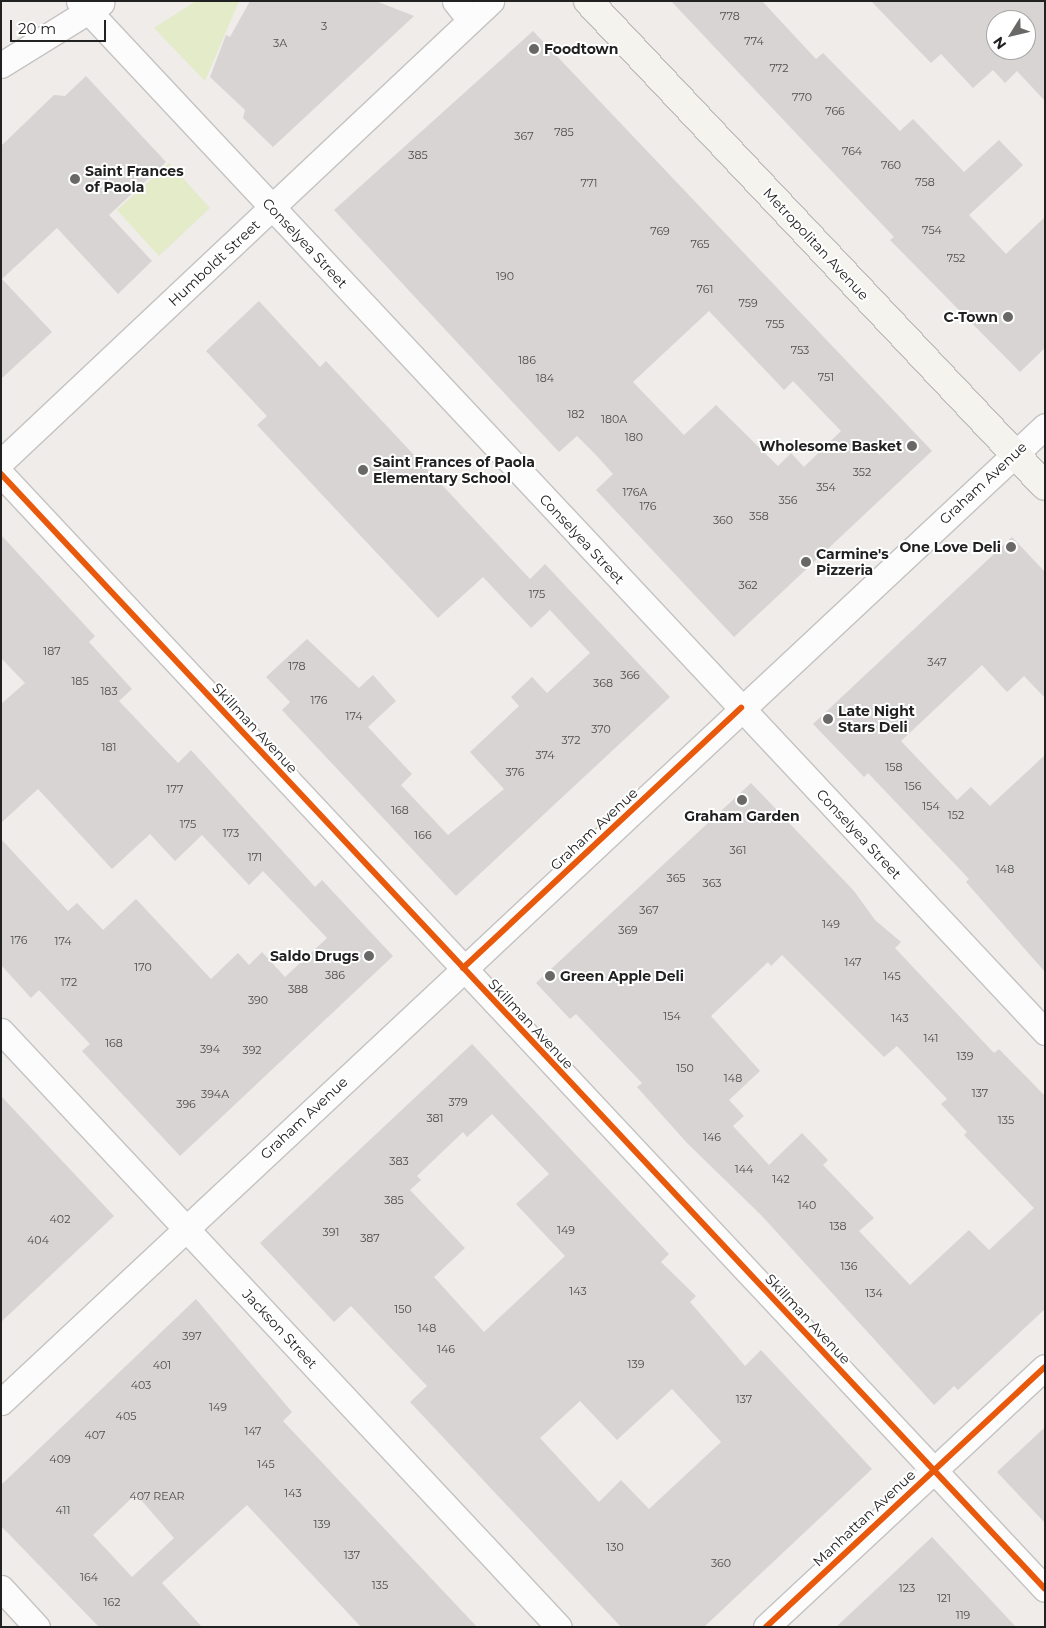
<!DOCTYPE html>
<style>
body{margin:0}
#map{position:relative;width:1046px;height:1628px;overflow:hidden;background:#efecea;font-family:Montserrat,sans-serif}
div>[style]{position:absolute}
.grass>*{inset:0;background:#e3ebc9}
.building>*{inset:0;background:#d7d4d3}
.roads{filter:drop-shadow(1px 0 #c5c3c2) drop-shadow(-1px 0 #c5c3c2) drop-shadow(0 1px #c5c3c2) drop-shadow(0 -1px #c5c3c2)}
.minor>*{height:25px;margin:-12.5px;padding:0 12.5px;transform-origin:12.5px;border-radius:12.5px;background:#fdfcfc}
.secondary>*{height:28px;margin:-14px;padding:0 14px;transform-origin:14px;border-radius:14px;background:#f4f3ed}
.cycleway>*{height:6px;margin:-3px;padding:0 3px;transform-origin:3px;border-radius:3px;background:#e8590c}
.dots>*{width:14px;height:14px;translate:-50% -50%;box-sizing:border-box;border:2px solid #fff;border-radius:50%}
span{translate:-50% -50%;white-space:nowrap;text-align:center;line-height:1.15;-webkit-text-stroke:4px #fff;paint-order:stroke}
.number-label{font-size:11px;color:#4e4e4e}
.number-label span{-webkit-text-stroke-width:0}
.poi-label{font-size:14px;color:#212121;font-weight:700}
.left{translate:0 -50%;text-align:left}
.right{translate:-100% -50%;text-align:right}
.street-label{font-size:14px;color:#212121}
.frame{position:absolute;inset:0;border:2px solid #212121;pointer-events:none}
.north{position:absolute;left:986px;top:10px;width:50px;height:50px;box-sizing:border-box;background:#fff;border:1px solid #a6a6a6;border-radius:50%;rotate:234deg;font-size:14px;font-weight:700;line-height:20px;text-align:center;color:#212121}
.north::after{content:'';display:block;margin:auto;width:18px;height:22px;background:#696867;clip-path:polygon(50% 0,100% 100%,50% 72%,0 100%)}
.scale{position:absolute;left:10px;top:20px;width:96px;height:22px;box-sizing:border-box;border:2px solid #212121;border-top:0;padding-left:6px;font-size:15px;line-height:18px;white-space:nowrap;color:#212121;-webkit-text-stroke:4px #fff;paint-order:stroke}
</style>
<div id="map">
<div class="grass">
<div style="clip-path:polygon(196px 1px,239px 1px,205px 81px,154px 28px)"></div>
<div style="clip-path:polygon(169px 163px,210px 208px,159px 256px,117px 210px)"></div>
</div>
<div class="building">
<div style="clip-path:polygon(250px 1px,376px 1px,414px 16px,273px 147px,243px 118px,245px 110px,210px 77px,226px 35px,230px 37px)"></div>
<div style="clip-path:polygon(671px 1px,762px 1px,816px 59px,823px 53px,900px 131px,913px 119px,964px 172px,999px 140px,1023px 165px,969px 215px,1006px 254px,1045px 217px,1045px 348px,1020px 372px,890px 240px,894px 237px)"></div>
<div style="clip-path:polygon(evenodd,871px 1px,1045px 1px,1045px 101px,1017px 71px,1005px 83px,993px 70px,973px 88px,941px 54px,931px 63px,871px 1px,996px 20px,1026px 20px,1026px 50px,996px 50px,996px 20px)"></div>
<div style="clip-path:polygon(evenodd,533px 31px,932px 451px,734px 637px,596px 490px,613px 474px,596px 455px,577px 436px,559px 452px,334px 210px,533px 31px,709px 311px,784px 390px,793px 381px,841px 431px,804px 467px,791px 453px,778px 466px,716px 405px,684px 435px,633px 382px,709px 311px)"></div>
<div style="clip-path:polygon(86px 76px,166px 162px,109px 215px,152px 261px,118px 294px,57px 228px,2px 279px,52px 332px,1px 379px,1px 146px,54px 95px,65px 96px)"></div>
<div style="clip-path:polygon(259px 301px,320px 367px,326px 361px,530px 579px,545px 564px,670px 697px,456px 896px,282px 710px,290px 702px,266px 677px,307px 639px,359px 688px,373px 675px,396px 701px,368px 727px,412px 774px,401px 785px,448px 835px,504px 789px,470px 752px,519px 706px,511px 697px,532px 677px,547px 693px,590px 653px,550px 610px,531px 628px,483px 577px,438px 618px,341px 515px,257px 425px,267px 416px,206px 351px)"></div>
<div style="clip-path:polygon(1px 535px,95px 636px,89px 642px,132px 689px,119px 701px,178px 763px,191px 750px,315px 887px,322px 880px,393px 956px,180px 1156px,82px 1051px,90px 1044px,39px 990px,31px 998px,1px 965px,1px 839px,68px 911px,77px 903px,103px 930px,136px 899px,211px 979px,238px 953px,249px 965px,262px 952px,285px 977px,327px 938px,263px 871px,249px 885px,202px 835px,175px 861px,150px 834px,112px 869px,38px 789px,1px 823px,1px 704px,25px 683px,1px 658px)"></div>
<div style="clip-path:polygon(1012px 537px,1045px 572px,1045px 698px,1024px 676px,1007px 692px,982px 665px,901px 741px,957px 800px,971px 787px,990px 806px,1045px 755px,1045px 972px,966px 882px,969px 879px,868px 773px,864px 777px,813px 724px)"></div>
<div style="clip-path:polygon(evenodd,751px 783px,854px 891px,875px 920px,901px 942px,895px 948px,994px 1053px,999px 1049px,1045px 1096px,1045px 1309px,958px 1390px,954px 1386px,934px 1405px,761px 1215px,687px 1143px,637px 1087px,642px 1083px,576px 1014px,570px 1019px,536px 983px,751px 783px,782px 955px,884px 1057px,897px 1046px,947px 1099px,941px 1104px,967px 1132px,964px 1135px,1034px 1208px,989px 1250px,969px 1230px,910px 1285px,859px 1231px,874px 1218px,823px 1165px,828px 1160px,802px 1133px,769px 1165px,733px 1126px,744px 1116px,729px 1100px,760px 1071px,711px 1016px,768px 962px,771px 966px,782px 955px)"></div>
<div style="clip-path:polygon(evenodd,472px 1044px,669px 1254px,661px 1262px,696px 1296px,690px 1302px,745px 1366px,761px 1350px,872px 1469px,704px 1627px,621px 1627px,410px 1402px,427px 1386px,387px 1344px,351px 1306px,334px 1322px,260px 1243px,472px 1044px,492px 1114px,549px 1174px,516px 1204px,565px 1256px,484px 1332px,434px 1277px,465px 1248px,410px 1190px,421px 1180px,417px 1176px,463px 1132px,467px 1137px,492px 1114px,472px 1044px,672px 1389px,721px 1442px,649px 1509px,621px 1480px,599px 1502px,540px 1438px,580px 1401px,617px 1440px,672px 1389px)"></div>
<div style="clip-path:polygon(1px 1096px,114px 1216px,1px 1322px)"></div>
<div style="clip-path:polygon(evenodd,196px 1299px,292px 1412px,283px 1421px,477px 1627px,361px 1627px,247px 1505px,162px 1583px,202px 1627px,99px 1627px,1px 1526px,1px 1485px,196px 1299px,136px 1494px,174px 1538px,132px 1577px,93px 1535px,136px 1494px)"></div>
<div style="clip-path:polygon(1045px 1427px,1045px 1523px,997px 1472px)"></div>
<div style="clip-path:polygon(932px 1537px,1016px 1627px,836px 1627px)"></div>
</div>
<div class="roads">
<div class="minor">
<div style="left:79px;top:1px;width:1413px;rotate:46.86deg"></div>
<div style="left:455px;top:1px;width:24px;rotate:52deg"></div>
<div style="left:1px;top:65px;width:118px;rotate:-31.8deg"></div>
<div style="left:1px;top:462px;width:673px;rotate:-43.25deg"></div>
<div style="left:1px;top:474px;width:1527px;rotate:46.88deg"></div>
<div style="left:1px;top:1031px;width:816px;rotate:46.89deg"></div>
<div style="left:1px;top:1402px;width:1429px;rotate:-43.07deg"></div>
<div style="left:1px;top:1588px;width:53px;rotate:47.3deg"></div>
<div style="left:766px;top:1627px;width:381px;rotate:-43deg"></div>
</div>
<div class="secondary">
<div style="left:588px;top:1px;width:666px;rotate:46.7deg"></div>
</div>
</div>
<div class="cycleway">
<div style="left:1px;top:474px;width:1527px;rotate:46.88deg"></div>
<div style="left:463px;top:968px;width:381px;rotate:-43.1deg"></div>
<div style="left:766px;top:1627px;width:381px;rotate:-43deg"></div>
</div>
<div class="dots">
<div style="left:534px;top:49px;background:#696867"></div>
<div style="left:75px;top:179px;background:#696867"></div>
<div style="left:1008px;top:317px;background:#696867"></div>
<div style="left:912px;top:446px;background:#696867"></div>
<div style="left:363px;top:470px;background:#696867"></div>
<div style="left:1011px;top:547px;background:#696867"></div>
<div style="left:806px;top:562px;background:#696867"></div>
<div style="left:828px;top:719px;background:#696867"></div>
<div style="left:742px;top:800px;background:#696867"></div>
<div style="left:369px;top:956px;background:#696867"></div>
<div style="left:550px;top:976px;background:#696867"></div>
</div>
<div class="number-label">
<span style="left:730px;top:16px">778</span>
<span style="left:324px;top:26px">3</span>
<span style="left:754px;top:41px">774</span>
<span style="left:280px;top:43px">3A</span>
<span style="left:779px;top:68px">772</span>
<span style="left:802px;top:97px">770</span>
<span style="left:835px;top:111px">766</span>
<span style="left:564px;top:132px">785</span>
<span style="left:524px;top:136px">367</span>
<span style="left:852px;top:151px">764</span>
<span style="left:418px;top:155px">385</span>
<span style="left:891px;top:165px">760</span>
<span style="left:925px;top:182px">758</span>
<span style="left:589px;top:183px">771</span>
<span style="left:932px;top:230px">754</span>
<span style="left:660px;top:231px">769</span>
<span style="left:700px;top:244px">765</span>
<span style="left:956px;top:258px">752</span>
<span style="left:505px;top:276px">190</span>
<span style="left:705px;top:289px">761</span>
<span style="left:748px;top:303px">759</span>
<span style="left:775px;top:324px">755</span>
<span style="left:800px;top:350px">753</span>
<span style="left:527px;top:360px">186</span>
<span style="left:826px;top:377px">751</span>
<span style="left:545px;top:378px">184</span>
<span style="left:576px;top:414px">182</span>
<span style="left:614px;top:419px">180A</span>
<span style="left:634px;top:437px">180</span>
<span style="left:862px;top:472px">352</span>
<span style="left:826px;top:487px">354</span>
<span style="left:635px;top:492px">176A</span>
<span style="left:788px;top:500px">356</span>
<span style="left:648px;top:506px">176</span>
<span style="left:759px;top:516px">358</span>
<span style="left:723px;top:520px">360</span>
<span style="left:748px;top:585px">362</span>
<span style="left:537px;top:594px">175</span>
<span style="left:52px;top:651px">187</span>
<span style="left:937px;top:662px">347</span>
<span style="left:297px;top:666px">178</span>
<span style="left:630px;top:675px">366</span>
<span style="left:80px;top:681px">185</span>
<span style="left:603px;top:683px">368</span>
<span style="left:109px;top:691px">183</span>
<span style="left:319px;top:700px">176</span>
<span style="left:354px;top:716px">174</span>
<span style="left:601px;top:729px">370</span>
<span style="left:571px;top:740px">372</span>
<span style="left:109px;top:747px">181</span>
<span style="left:545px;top:755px">374</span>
<span style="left:894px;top:767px">158</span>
<span style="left:515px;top:772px">376</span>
<span style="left:913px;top:786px">156</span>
<span style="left:175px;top:789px">177</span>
<span style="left:931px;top:806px">154</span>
<span style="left:400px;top:810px">168</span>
<span style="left:956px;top:815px">152</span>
<span style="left:188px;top:824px">175</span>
<span style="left:231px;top:833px">173</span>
<span style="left:423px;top:835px">166</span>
<span style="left:738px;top:850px">361</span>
<span style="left:255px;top:857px">171</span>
<span style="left:1005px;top:869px">148</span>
<span style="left:676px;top:878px">365</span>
<span style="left:712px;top:883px">363</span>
<span style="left:649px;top:910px">367</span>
<span style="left:831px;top:924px">149</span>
<span style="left:628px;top:930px">369</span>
<span style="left:19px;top:940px">176</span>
<span style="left:63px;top:941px">174</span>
<span style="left:853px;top:962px">147</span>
<span style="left:143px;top:967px">170</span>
<span style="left:335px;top:975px">386</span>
<span style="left:892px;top:976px">145</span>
<span style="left:69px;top:982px">172</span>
<span style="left:298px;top:989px">388</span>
<span style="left:258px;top:1000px">390</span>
<span style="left:672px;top:1016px">154</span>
<span style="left:900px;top:1018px">143</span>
<span style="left:931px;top:1038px">141</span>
<span style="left:114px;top:1043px">168</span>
<span style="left:210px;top:1049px">394</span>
<span style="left:252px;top:1050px">392</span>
<span style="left:965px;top:1056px">139</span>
<span style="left:685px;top:1068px">150</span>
<span style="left:733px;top:1078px">148</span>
<span style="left:980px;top:1093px">137</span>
<span style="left:215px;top:1094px">394A</span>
<span style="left:458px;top:1102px">379</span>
<span style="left:186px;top:1104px">396</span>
<span style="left:435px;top:1118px">381</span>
<span style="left:1006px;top:1120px">135</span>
<span style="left:712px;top:1137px">146</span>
<span style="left:399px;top:1161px">383</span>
<span style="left:744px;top:1169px">144</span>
<span style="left:781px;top:1179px">142</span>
<span style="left:394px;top:1200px">385</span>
<span style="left:807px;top:1205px">140</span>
<span style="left:60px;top:1219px">402</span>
<span style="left:838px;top:1226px">138</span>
<span style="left:566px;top:1230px">149</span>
<span style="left:331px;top:1232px">391</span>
<span style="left:370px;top:1238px">387</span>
<span style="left:38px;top:1240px">404</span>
<span style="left:849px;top:1266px">136</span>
<span style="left:578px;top:1291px">143</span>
<span style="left:874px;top:1293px">134</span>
<span style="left:403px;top:1309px">150</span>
<span style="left:427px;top:1328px">148</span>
<span style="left:192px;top:1336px">397</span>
<span style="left:446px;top:1349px">146</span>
<span style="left:636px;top:1364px">139</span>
<span style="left:162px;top:1365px">401</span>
<span style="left:141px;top:1385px">403</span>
<span style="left:744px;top:1399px">137</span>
<span style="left:218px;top:1407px">149</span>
<span style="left:126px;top:1416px">405</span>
<span style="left:253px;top:1431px">147</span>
<span style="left:95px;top:1435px">407</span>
<span style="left:60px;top:1459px">409</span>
<span style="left:266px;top:1464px">145</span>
<span style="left:293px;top:1493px">143</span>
<span style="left:157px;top:1496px">407 REAR</span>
<span style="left:63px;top:1510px">411</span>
<span style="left:322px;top:1524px">139</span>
<span style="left:615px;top:1547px">130</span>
<span style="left:352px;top:1555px">137</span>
<span style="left:721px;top:1563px">360</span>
<span style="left:89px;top:1577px">164</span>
<span style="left:380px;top:1585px">135</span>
<span style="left:907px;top:1588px">123</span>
<span style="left:944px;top:1598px">121</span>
<span style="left:112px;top:1602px">162</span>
<span style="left:963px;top:1615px">119</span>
</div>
<div class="poi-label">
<span class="left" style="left:544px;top:49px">Foodtown</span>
<span class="left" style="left:85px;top:179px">Saint Frances<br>of Paola</span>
<span class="right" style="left:998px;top:317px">C-Town</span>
<span class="right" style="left:902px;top:446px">Wholesome Basket</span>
<span class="left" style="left:373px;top:470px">Saint Frances of Paola<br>Elementary School</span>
<span class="right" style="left:1001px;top:547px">One Love Deli</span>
<span class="left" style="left:816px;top:562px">Carmine's<br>Pizzeria</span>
<span class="left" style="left:838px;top:719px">Late Night<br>Stars Deli</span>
<span style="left:742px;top:816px">Graham Garden</span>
<span class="right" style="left:359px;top:956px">Saldo Drugs</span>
<span class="left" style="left:560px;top:976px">Green Apple Deli</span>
</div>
<div class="street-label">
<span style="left:305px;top:243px;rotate:47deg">Conselyea Street</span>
<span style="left:816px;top:244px;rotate:47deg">Metropolitan Avenue</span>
<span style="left:214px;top:263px;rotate:-43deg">Humboldt Street</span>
<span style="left:983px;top:483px;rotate:-43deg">Graham Avenue</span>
<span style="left:582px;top:539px;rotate:47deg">Conselyea Street</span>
<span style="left:255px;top:728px;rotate:47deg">Skillman Avenue</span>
<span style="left:594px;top:829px;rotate:-43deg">Graham Avenue</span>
<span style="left:859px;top:834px;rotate:47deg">Conselyea Street</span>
<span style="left:531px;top:1024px;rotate:47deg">Skillman Avenue</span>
<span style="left:304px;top:1118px;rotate:-43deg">Graham Avenue</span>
<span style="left:808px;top:1319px;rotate:47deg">Skillman Avenue</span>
<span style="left:280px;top:1329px;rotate:47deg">Jackson Street</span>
<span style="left:864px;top:1518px;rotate:-43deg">Manhattan Avenue</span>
</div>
<div class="frame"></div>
<div class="north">N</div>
<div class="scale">20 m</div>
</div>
